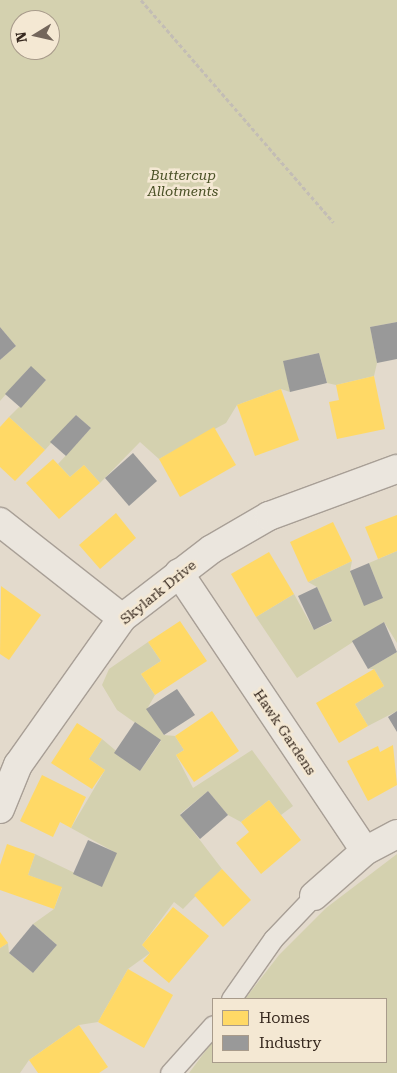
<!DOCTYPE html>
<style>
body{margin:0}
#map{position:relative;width:397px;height:1073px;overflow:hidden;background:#e3dacc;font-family:"Roboto Serif",serif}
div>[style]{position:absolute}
.green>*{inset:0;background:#d4d1af}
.homes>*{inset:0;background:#ffd966}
.industry>*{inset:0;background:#999}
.path>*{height:3px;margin-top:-1.5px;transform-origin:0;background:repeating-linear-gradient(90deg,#c3bdb5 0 4px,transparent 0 6.5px)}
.roads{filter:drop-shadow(1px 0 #a89f96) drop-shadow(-1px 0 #a89f96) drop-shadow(0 1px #a89f96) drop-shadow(0 -1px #a89f96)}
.lane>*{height:19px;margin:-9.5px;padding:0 9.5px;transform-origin:9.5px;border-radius:9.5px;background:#ebe6de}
.street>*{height:28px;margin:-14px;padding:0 14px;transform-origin:14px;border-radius:14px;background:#ebe6de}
span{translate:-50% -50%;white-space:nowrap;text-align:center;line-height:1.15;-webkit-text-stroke:5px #f4e8d3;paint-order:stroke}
.park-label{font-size:14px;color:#4a5126;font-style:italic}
.street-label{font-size:14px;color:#36281e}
.legend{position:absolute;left:212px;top:998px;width:175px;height:65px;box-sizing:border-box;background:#f4e8d3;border:1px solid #a89b8b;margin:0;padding:6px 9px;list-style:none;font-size:15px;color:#36281e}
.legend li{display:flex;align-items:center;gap:10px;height:25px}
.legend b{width:25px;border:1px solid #a89b8b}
.north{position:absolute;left:10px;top:10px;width:50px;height:50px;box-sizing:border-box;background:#f4e8d3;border:1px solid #a89b8b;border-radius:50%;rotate:261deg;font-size:14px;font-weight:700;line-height:20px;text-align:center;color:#36281e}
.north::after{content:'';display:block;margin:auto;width:18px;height:22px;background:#73665b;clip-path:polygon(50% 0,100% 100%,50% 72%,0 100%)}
</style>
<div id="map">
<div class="green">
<div style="clip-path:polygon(evenodd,0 0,397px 0,397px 322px,370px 327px,377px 363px,374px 376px,336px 385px,327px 383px,319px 353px,284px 361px,290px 392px,281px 389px,237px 405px,226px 423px,159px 459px,140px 442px,100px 483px,84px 465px,70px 477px,58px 464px,91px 428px,76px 415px,45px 450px,9px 417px,46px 380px,30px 367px,0 401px,0 360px,16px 346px,0 327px,0 0,20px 20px,50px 20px,50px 50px,20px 50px,20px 20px)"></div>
<div style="clip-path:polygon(397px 551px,397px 643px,384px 622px,297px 678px,256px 617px,294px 594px,314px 630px,332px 622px,317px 587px,308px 582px,352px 561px,350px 571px,383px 598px,369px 563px)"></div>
<div style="clip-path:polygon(148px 642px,161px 661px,141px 674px,155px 695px,147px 709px,164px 735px,175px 736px,184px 750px,176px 755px,193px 788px,252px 750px,293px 806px,281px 815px,269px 800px,241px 822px,228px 815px,208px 791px,180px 814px,222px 869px,183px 909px,174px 902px,142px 945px,150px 953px,128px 969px,98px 1022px,79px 1025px,29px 1060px,20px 1073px,0 1073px,0 948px,8px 943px,9px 953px,33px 973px,57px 945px,33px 924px,54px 909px,62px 888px,28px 875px,35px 854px,102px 886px,116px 853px,71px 828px,105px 770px,89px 759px,102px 739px,140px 771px,161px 741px,117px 710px,102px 685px,109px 669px)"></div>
<div style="clip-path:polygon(397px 652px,397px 711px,368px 726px,355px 704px,384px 686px,374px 669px,368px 669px)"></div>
<div style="clip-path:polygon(397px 854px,397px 1073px,189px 1073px,213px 1041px,213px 1062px,386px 1062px,386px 999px,245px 999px,279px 955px,326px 908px)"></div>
</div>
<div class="homes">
<div style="clip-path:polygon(374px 376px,385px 429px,337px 439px,329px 402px,339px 400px,336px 385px)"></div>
<div style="clip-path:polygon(281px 389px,299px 440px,255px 456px,237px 405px)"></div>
<div style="clip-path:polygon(9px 417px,45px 450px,15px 481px,0 467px,0 427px)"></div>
<div style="clip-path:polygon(214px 427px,236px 465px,180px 497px,159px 459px)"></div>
<div style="clip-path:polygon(53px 459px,70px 477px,84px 465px,100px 483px,59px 519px,26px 483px)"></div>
<div style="clip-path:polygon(116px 513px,136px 538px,100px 569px,79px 545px)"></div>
<div style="clip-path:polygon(397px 515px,397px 551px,378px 559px,365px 527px)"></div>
<div style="clip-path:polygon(333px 522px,352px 561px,308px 582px,290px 542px)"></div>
<div style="clip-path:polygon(269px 552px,294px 594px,256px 617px,231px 574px)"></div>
<div style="clip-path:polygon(1px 586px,41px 615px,9px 660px,0 654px)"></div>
<div style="clip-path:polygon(180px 621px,207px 661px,155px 695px,141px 674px,161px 661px,148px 642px)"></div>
<div style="clip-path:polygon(374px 669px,384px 686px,355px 704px,368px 726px,339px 743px,316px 703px)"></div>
<div style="clip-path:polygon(212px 711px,239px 751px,194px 782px,176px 755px,184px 750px,175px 736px)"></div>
<div style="clip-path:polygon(77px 723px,102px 739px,89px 759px,105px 770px,92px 789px,51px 763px)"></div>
<div style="clip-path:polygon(393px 745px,397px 785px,368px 801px,347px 761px,378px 746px,380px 752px)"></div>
<div style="clip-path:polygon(42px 775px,86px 797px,71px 828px,60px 822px,53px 837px,20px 821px)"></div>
<div style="clip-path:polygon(269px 800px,301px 840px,261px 874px,236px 843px,249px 832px,241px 822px)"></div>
<div style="clip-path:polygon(7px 844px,35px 854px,28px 875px,62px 887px,54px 909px,0 890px,0 865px)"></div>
<div style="clip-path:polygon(222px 869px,251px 900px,223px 927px,194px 895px)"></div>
<div style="clip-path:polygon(173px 907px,209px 936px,169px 983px,143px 961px,150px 953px,142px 945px)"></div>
<div style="clip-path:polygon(0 932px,8px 943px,0 948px)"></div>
<div style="clip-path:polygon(128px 969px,173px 995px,144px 1048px,98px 1022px)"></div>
<div style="clip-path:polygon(79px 1025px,108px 1067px,99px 1073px,38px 1073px,29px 1060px)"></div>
</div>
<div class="industry">
<div style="clip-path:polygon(397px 322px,397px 359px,377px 363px,370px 327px)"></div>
<div style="clip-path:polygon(0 327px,16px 346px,0 360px)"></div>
<div style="clip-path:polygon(319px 353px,327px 383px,290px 392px,283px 361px)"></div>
<div style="clip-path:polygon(31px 366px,46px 380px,21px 408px,5px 394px)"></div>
<div style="clip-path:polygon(76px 415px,91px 428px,66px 456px,50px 442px)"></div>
<div style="clip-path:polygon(133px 453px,157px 481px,129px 506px,105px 478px)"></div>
<div style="clip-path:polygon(369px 563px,383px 598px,364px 606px,350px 571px)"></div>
<div style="clip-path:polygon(317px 587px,332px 621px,314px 630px,298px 596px)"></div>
<div style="clip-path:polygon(384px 622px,397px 652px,368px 669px,352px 641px)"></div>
<div style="clip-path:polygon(177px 689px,195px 715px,164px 735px,146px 709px)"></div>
<div style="clip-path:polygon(397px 711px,397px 732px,388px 717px)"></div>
<div style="clip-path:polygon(135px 722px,161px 740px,140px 771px,114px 753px)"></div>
<div style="clip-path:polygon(208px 791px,228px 815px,200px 839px,180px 815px)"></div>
<div style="clip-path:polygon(88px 840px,117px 853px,102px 887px,73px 874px)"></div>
<div style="clip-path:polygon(33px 924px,57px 945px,33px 973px,9px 953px)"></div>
</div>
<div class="path">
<div style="left:141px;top:0;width:294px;rotate:49.1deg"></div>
</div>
<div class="roads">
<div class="lane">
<div style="left:231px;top:999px;width:73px;rotate:-55deg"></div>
<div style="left:273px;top:939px;width:59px;rotate:-46.4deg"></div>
<div style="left:170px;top:1073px;width:64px;rotate:-48.1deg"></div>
</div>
<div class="street">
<div style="left:0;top:522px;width:155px;rotate:38.2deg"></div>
<div style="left:179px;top:573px;width:334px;rotate:56.2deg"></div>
<div style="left:0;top:809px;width:48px;rotate:-67.8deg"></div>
<div style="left:18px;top:765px;width:180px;rotate:-54.7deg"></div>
<div style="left:122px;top:618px;width:113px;rotate:-37.5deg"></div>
<div style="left:212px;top:549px;width:66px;rotate:-30.1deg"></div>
<div style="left:269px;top:516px;width:136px;rotate:-20.2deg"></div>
<div style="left:314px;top:896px;width:68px;rotate:-41.4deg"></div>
<div style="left:365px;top:851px;width:36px;rotate:-28deg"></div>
</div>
</div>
<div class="park-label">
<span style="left:183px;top:183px">Buttercup<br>Allotments</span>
</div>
<div class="street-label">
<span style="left:158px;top:592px;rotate:-39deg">Skylark Drive</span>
<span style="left:285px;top:732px;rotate:56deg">Hawk Gardens</span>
</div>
<ul class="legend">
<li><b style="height:14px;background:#ffd966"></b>Homes</li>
<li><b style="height:14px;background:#999"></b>Industry</li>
</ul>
<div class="north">N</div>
</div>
